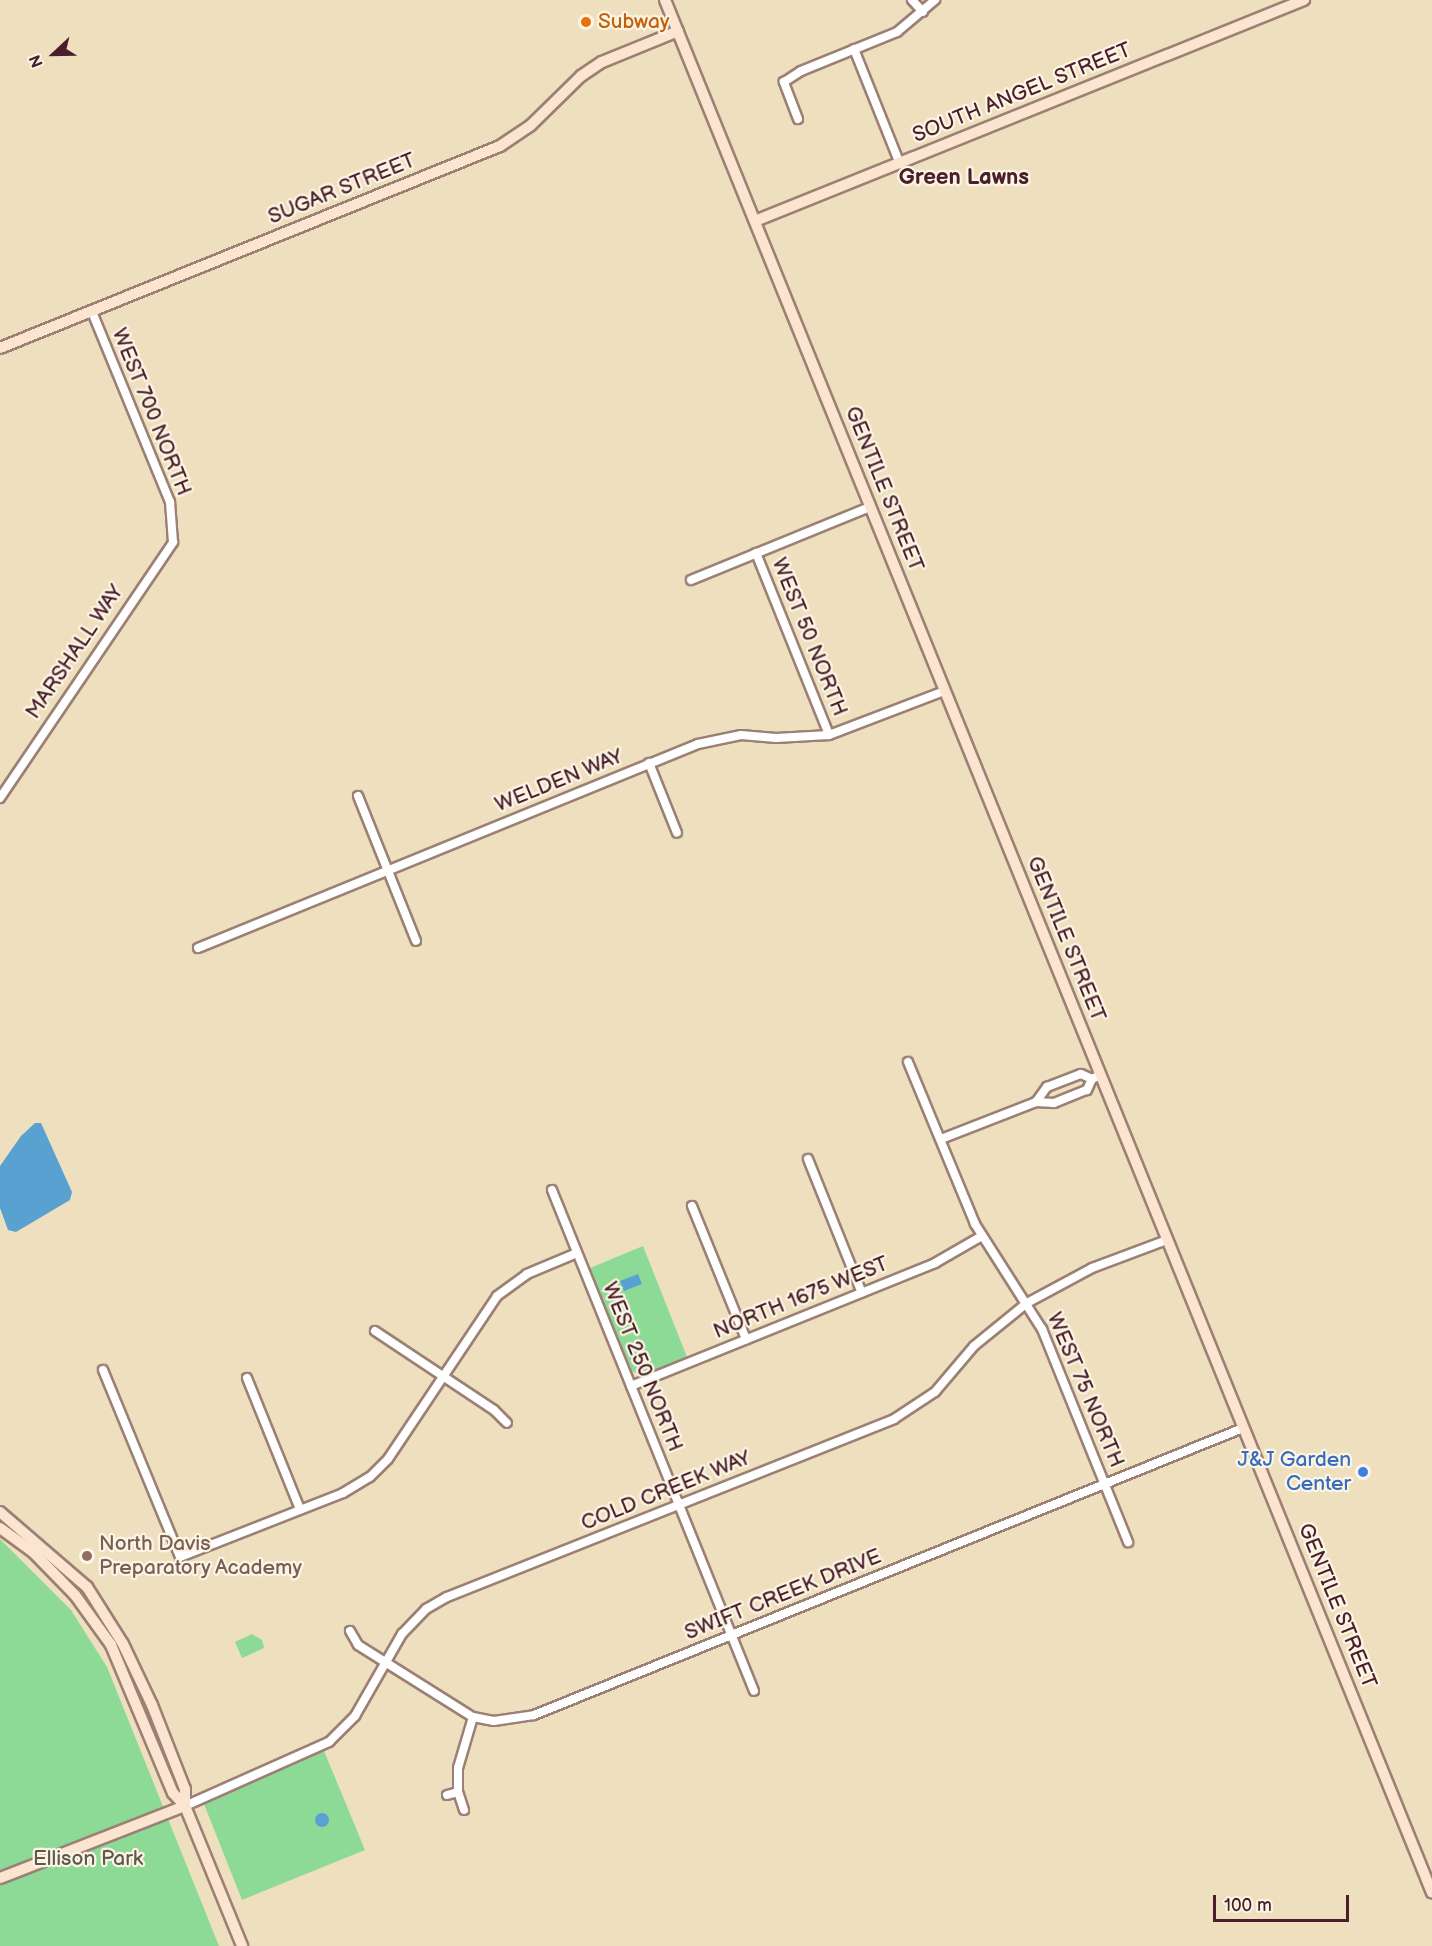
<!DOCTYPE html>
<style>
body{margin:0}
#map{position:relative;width:1432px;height:1946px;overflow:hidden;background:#eee0bf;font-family:"Balsamiq Sans",sans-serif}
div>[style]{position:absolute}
.green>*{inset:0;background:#8dd996}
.water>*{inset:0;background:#59a1d0}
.round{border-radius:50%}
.roads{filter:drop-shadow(2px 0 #9c8075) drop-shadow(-2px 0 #9c8075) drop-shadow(0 2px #9c8075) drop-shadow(0 -2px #9c8075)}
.street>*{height:8px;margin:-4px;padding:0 4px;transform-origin:4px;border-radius:4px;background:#fff}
.secondary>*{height:10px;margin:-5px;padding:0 5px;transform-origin:5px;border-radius:5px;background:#fce5d0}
.dots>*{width:16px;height:16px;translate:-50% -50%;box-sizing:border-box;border:3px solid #fcf5e5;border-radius:50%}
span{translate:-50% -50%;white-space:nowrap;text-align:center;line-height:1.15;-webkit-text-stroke:4.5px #fcf5e5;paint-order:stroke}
.food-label{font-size:21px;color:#c56008}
.left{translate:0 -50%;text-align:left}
.street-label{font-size:21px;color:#4a1f2b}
.shop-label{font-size:21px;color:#366cbe}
.right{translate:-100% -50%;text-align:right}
.education-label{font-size:21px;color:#785e54}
.park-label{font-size:21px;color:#5e574b}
.neighbourhood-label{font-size:22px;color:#4a1f2b;font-weight:700}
.north{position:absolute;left:24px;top:24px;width:60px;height:60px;-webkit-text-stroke:4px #fcf5e5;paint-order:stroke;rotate:248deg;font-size:16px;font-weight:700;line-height:24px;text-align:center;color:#4a1f2b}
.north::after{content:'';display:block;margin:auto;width:21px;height:27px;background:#4a1f2b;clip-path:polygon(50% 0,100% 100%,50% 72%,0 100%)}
.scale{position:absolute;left:1213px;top:1895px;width:136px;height:27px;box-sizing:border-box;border:3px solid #4a1f2b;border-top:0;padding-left:8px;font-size:18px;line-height:21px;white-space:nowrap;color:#4a1f2b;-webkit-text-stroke:4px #fcf5e5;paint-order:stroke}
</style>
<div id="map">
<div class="green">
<div style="clip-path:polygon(643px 1246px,687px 1357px,640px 1375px,632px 1371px,590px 1268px)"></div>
<div style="clip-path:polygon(0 1539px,71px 1610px,107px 1667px,219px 1946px,0 1946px)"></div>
<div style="clip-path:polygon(252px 1634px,262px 1640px,264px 1648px,242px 1658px,235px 1642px)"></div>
<div style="clip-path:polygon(322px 1746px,365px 1850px,242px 1900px,202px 1799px)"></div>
</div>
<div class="water">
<div style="clip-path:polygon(35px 1123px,41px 1123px,72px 1192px,70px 1200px,16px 1232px,8px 1230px,0 1208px,0 1166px,21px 1136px)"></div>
<div style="clip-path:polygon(638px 1274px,642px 1284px,624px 1291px,620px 1281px)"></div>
<div class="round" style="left:315px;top:1813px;width:14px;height:14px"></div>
</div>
<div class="roads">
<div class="street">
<div style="left:912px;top:0;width:16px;rotate:47deg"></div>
<div style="left:854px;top:49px;width:124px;rotate:68.2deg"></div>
<div style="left:798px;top:119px;width:40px;rotate:-111deg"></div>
<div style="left:784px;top:82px;width:20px;rotate:-33deg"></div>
<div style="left:801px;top:71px;width:104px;rotate:-22.1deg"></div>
<div style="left:897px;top:32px;width:50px;rotate:-40.1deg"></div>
<div style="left:756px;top:553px;width:196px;rotate:68.1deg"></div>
<div style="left:691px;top:580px;width:193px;rotate:-22.2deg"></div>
<div style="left:649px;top:763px;width:75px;rotate:68.2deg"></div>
<div style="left:358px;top:796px;width:156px;rotate:68.2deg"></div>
<div style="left:0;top:798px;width:309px;rotate:-55.9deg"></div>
<div style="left:173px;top:542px;width:40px;rotate:-94.3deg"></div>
<div style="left:170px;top:502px;width:205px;rotate:-112.3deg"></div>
<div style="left:198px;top:948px;width:540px;rotate:-22.2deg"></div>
<div style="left:698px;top:744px;width:44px;rotate:-11.8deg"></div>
<div style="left:741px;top:735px;width:35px;rotate:5deg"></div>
<div style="left:776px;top:738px;width:53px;rotate:-3.2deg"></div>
<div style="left:829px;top:735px;width:123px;rotate:-20.9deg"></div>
<div style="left:908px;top:1062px;width:175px;rotate:67.5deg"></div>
<div style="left:975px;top:1224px;width:125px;rotate:57.5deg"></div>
<div style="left:1042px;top:1329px;width:230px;rotate:68deg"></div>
<div style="left:1036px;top:1102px;width:19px;rotate:-54deg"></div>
<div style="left:1047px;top:1087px;width:36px;rotate:-21deg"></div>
<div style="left:1081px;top:1074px;width:12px;rotate:24deg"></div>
<div style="left:941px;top:1139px;width:102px;rotate:-21.3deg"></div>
<div style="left:1036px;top:1102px;width:18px;rotate:3deg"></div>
<div style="left:1054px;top:1103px;width:35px;rotate:-22deg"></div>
<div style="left:1087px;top:1090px;width:12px;rotate:-66deg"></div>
<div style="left:1092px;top:1079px;width:9px;rotate:-27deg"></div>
<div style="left:808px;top:1159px;width:144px;rotate:68.1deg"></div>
<div style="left:552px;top:1190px;width:540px;rotate:68.04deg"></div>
<div style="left:692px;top:1206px;width:144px;rotate:67.9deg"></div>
<div style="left:375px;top:1331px;width:143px;rotate:33.6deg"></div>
<div style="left:494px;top:1410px;width:18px;rotate:45deg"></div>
<div style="left:103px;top:1370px;width:202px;rotate:67.6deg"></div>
<div style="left:180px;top:1557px;width:175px;rotate:-21.4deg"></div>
<div style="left:343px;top:1493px;width:31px;rotate:-31deg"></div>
<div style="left:370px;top:1477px;width:25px;rotate:-45deg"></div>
<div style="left:388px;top:1459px;width:196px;rotate:-56.2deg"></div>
<div style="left:497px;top:1296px;width:37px;rotate:-36deg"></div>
<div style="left:527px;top:1274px;width:54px;rotate:-22.8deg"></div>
<div style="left:247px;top:1378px;width:141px;rotate:68deg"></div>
<div style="left:631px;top:1386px;width:328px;rotate:-22deg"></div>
<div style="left:935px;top:1263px;width:54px;rotate:-29.9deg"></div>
<div style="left:350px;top:1631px;width:16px;rotate:60deg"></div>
<div style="left:358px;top:1645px;width:136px;rotate:32.1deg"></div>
<div style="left:473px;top:1717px;width:21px;rotate:11deg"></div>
<div style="left:494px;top:1721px;width:40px;rotate:-8.5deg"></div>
<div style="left:534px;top:1715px;width:765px;rotate:-22.04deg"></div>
<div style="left:447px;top:1795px;width:11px;rotate:-15deg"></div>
<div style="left:185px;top:1806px;width:158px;rotate:-24deg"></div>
<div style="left:329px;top:1742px;width:37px;rotate:-45deg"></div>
<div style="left:355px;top:1716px;width:95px;rotate:-60.2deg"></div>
<div style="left:402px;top:1634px;width:35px;rotate:-46deg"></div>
<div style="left:426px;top:1609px;width:24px;rotate:-30deg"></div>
<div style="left:447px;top:1597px;width:481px;rotate:-21.7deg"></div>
<div style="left:894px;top:1419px;width:49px;rotate:-33.4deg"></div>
<div style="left:935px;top:1392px;width:60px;rotate:-49.7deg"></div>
<div style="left:974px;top:1346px;width:68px;rotate:-39.1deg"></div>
<div style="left:1027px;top:1303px;width:74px;rotate:-28.3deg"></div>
<div style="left:1092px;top:1268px;width:80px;rotate:-20.5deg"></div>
<div style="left:464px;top:1810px;width:19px;rotate:-108deg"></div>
<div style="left:458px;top:1792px;width:24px;rotate:-90deg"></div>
<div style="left:458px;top:1768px;width:53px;rotate:-73.6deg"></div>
</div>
<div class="secondary">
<div style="left:665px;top:0;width:2042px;rotate:67.94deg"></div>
<div style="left:755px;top:221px;width:592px;rotate:-21.93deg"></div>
<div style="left:0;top:348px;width:539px;rotate:-22deg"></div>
<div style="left:500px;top:146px;width:37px;rotate:-34deg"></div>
<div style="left:531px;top:125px;width:70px;rotate:-44.4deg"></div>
<div style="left:581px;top:76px;width:25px;rotate:-34deg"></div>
<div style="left:602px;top:62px;width:82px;rotate:-22.2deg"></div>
<div style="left:0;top:1512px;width:115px;rotate:40.8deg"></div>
<div style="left:87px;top:1587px;width:67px;rotate:57.7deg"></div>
<div style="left:123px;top:1644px;width:68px;rotate:64.6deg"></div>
<div style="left:152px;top:1705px;width:90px;rotate:68.6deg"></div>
<div style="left:185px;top:1789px;width:17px;rotate:90deg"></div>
<div style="left:0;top:1528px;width:41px;rotate:36deg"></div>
<div style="left:33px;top:1552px;width:60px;rotate:45.7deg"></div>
<div style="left:75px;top:1595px;width:62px;rotate:54.2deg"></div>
<div style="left:111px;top:1645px;width:160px;rotate:67.3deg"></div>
<div style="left:173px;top:1793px;width:18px;rotate:47deg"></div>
<div style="left:185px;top:1806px;width:151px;rotate:67.8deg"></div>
<div style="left:0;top:1878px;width:199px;rotate:-21.3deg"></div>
</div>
</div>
<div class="dots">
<div style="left:586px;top:22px;background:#e8710a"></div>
<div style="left:1363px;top:1472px;background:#3f7fe0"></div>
<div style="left:87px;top:1556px;background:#8d6e63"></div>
</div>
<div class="food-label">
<span class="left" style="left:598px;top:22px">Subway</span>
</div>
<div class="street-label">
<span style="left:1022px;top:93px;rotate:-22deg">SOUTH ANGEL STREET</span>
<span style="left:342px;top:189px;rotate:-22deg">SUGAR STREET</span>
<span style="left:151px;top:412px;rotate:68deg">WEST 700 NORTH</span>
<span style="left:884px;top:489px;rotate:68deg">GENTILE STREET</span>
<span style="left:809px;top:637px;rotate:68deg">WEST 50 NORTH</span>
<span style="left:75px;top:652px;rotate:-56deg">MARSHALL WAY</span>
<span style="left:559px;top:781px;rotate:-22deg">WELDEN WAY</span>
<span style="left:1066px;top:939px;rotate:68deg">GENTILE STREET</span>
<span style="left:801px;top:1298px;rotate:-22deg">NORTH 1675 WEST</span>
<span style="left:642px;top:1367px;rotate:68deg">WEST 250 NORTH</span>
<span style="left:1085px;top:1390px;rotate:67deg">WEST 75 NORTH</span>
<span style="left:666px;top:1491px;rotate:-22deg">COLD CREEK WAY</span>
<span style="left:783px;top:1595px;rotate:-22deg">SWIFT CREEK DRIVE</span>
<span style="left:1337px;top:1606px;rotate:68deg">GENTILE STREET</span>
</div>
<div class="shop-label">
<span class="right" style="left:1351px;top:1472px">J&amp;J Garden<br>Center</span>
</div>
<div class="education-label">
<span class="left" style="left:99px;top:1556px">North Davis<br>Preparatory Academy</span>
</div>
<div class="park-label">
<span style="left:88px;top:1859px">Ellison Park</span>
</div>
<div class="neighbourhood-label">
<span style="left:964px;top:178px">Green Lawns</span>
</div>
<div class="north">N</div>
<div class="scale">100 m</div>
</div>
